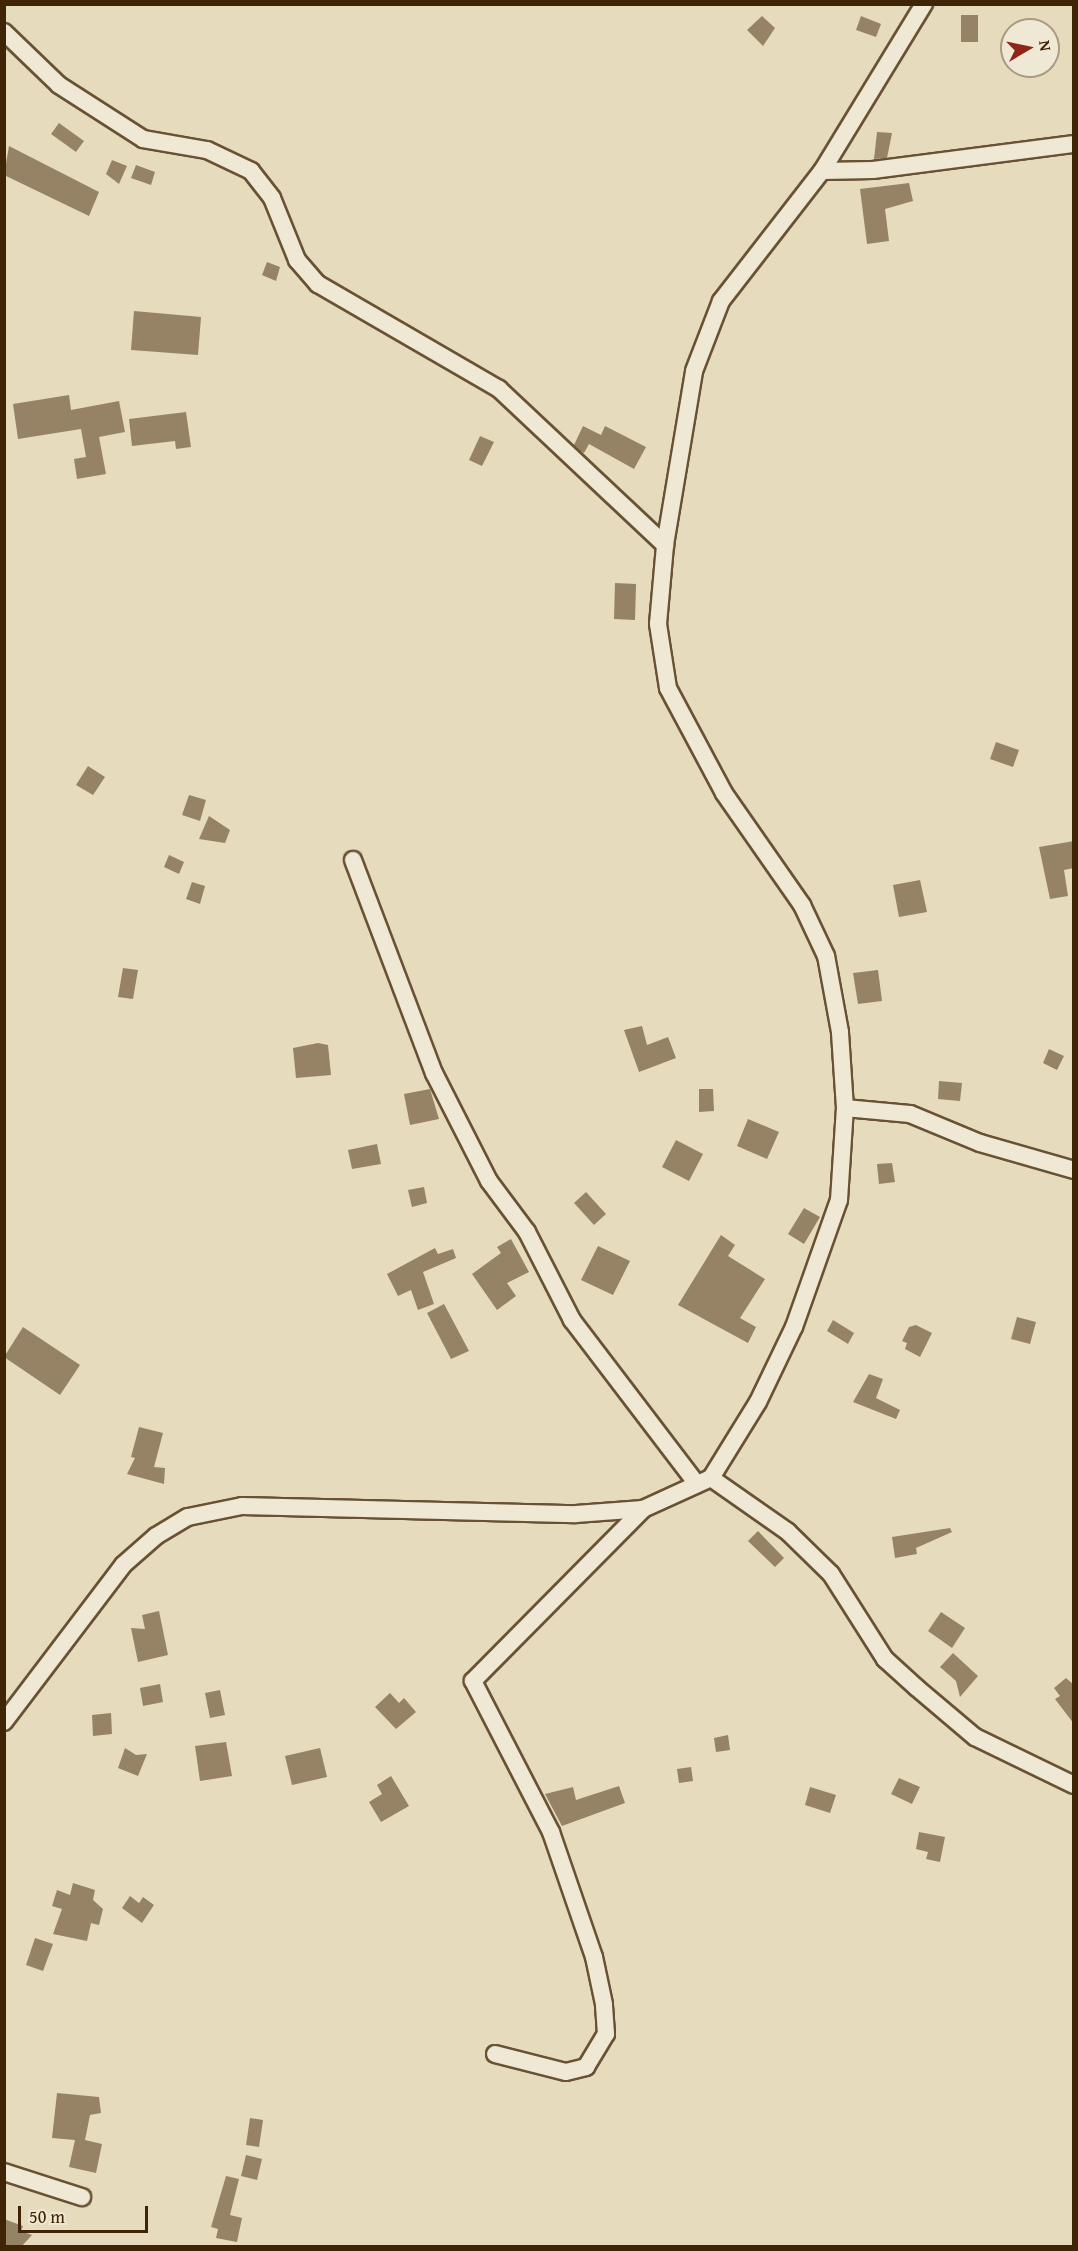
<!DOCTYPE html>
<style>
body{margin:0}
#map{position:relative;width:1078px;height:2251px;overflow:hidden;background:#e7dbbe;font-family:"Gentium Book Plus",serif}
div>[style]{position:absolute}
.building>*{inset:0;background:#968365}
.roads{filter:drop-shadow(2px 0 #695233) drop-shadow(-2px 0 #695233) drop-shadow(0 2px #695233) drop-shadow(0 -2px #695233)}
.street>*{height:16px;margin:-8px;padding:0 8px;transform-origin:8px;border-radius:8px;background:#efe8d5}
span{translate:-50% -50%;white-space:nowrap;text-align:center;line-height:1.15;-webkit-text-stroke:6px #efe8d5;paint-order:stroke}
.frame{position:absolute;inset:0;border:6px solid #3f2405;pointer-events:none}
.north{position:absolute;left:1000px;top:18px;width:60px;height:60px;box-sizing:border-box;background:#efe8d5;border:2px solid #a99a82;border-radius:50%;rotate:81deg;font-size:16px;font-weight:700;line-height:24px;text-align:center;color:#3f2405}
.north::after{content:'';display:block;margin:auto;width:21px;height:27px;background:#8f2418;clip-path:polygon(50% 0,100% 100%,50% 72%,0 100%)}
.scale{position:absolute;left:18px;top:2206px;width:130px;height:27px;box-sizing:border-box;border:3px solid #3f2405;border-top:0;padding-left:8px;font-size:18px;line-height:21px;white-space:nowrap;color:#3f2405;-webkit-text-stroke:4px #efe8d5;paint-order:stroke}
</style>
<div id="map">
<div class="building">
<div style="clip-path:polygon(961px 15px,978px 15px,978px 42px,961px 42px)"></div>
<div style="clip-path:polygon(762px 16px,775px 28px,763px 46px,747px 30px)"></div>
<div style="clip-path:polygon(861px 16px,881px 24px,876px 37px,856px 30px)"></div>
<div style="clip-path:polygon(59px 123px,84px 141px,76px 152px,51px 134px)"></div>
<div style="clip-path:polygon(877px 132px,892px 133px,887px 158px,874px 159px)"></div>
<div style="clip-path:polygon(9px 146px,99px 192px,89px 216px,4px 175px)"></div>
<div style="clip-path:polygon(112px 160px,127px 166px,119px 184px,106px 174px)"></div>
<div style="clip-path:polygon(136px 165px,155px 172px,151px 185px,131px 178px)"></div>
<div style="clip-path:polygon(909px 183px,913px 201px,885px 209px,889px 241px,867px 244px,860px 189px)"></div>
<div style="clip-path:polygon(267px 262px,280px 267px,276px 281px,262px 275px)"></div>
<div style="clip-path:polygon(134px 311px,201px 317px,198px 355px,131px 350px)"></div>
<div style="clip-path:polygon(69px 395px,71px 410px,119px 401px,125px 432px,99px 437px,106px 474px,77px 479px,74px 459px,86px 457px,81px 429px,18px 439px,13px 404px)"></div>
<div style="clip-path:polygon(186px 412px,191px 447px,176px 449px,175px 441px,132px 446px,129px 419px)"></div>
<div style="clip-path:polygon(583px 426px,601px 435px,605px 426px,646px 447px,634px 469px,589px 444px,584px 453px,580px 451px,574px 445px)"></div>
<div style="clip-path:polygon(480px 436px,494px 442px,482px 466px,469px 460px)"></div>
<div style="clip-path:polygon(615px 583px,636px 584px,635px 620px,614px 619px)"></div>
<div style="clip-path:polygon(996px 742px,1019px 750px,1013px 767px,990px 759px)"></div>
<div style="clip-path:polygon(88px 766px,105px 777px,93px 795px,76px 785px)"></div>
<div style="clip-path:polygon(189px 795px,206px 800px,200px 821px,182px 815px)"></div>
<div style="clip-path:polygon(209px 816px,230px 830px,225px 843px,199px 839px)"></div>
<div style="clip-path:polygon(1074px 841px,1074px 868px,1064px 870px,1068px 896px,1050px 899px,1039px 847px)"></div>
<div style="clip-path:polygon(169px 855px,184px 862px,179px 874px,164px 867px)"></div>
<div style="clip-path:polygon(920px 880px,927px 912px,899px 917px,893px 885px)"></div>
<div style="clip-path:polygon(192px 882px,205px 886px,200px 904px,186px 899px)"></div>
<div style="clip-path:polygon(123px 968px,138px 970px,133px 999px,118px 997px)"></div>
<div style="clip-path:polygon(878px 970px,882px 1001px,858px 1004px,853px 973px)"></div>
<div style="clip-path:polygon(642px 1026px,647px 1045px,668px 1037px,676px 1058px,639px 1072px,624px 1030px)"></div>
<div style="clip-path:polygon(318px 1043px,328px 1045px,331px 1075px,296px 1078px,293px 1048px)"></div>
<div style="clip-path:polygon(1049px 1049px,1064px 1056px,1057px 1070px,1043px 1063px)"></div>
<div style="clip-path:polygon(939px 1081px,962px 1083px,960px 1101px,938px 1099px)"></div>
<div style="clip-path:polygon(430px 1089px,439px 1119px,410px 1125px,404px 1094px)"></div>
<div style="clip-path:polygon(699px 1089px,713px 1089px,714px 1111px,699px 1112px)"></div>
<div style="clip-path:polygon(748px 1119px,779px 1132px,767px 1159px,737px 1146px)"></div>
<div style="clip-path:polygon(676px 1140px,703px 1154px,689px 1181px,662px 1167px)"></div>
<div style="clip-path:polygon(377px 1144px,381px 1164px,352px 1169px,348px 1150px)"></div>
<div style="clip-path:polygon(892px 1163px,895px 1182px,879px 1184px,877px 1164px)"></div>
<div style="clip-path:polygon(424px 1187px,427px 1203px,412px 1207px,408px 1190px)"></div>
<div style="clip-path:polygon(586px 1192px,606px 1214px,594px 1225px,574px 1203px)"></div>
<div style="clip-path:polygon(804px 1208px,820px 1217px,804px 1244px,788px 1234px)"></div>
<div style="clip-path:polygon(721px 1235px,735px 1245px,728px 1256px,765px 1279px,740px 1318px,756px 1327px,748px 1343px,678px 1305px)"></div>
<div style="clip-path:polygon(511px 1239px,529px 1272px,507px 1283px,516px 1296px,497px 1310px,472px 1274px,501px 1253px,497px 1247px)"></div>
<div style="clip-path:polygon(598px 1246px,630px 1261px,613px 1295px,581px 1280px)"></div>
<div style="clip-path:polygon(435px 1248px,438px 1254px,453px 1249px,456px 1258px,423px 1272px,434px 1304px,418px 1310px,411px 1290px,398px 1296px,387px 1274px)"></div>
<div style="clip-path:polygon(444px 1304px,469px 1351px,451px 1359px,427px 1313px)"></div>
<div style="clip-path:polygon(1017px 1317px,1036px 1322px,1030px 1344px,1011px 1339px)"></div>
<div style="clip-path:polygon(833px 1320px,854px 1333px,848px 1344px,827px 1331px)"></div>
<div style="clip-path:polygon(916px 1325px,932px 1333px,920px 1357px,905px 1349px,907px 1343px,902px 1341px,909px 1327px)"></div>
<div style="clip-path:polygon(23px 1327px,80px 1365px,60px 1395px,4px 1357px)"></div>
<div style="clip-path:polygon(869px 1374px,883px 1379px,876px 1398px,900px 1410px,896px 1419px,853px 1402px)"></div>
<div style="clip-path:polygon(139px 1427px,163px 1433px,154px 1467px,165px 1468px,164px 1484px,127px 1474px,135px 1458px,131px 1457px)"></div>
<div style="clip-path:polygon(950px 1528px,952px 1532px,916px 1548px,917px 1554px,895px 1558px,892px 1537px)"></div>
<div style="clip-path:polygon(758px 1531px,784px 1558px,775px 1567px,748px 1541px)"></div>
<div style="clip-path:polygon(159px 1611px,168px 1655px,138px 1662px,131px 1628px,145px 1629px,142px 1615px)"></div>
<div style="clip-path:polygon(941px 1612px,965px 1628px,952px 1648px,928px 1631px)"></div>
<div style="clip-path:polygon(953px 1653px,978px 1676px,960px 1697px,956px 1681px,940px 1667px)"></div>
<div style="clip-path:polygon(1066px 1678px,1074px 1685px,1074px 1724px,1055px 1699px,1060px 1696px,1054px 1688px)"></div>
<div style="clip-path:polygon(160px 1684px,163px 1702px,143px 1706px,140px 1688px)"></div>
<div style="clip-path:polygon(220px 1690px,225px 1715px,210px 1718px,205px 1693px)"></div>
<div style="clip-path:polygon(390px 1693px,399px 1703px,404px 1698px,416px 1712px,396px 1729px,375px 1707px)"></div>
<div style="clip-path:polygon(111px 1713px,112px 1734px,93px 1736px,92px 1715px)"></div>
<div style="clip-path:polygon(728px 1735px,730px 1750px,716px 1752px,714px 1738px)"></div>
<div style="clip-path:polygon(226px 1742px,232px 1776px,200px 1781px,195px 1746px)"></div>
<div style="clip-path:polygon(125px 1748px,136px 1755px,147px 1754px,138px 1776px,118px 1768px)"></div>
<div style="clip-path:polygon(320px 1748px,327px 1777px,292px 1785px,285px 1756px)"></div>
<div style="clip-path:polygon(691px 1767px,693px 1781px,679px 1783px,677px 1769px)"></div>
<div style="clip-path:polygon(391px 1776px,409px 1806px,381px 1822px,369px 1802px,382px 1794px,377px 1785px)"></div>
<div style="clip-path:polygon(899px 1778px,920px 1787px,912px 1804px,891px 1794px)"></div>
<div style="clip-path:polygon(619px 1786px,625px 1803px,562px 1826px,545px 1794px,573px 1787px,576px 1800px)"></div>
<div style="clip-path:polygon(810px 1787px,836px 1795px,830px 1813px,805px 1805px)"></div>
<div style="clip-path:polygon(919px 1832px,945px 1837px,940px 1862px,926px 1859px,928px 1852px,916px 1849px)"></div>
<div style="clip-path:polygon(73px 1883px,95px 1890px,93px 1900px,103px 1909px,99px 1925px,91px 1923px,87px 1941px,53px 1934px,62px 1909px,52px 1906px,57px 1890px,70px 1895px)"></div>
<div style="clip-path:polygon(130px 1896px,139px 1903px,143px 1897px,154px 1905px,142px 1923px,122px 1908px)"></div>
<div style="clip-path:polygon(35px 1938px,53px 1944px,43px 1971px,26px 1965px)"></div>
<div style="clip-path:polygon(57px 2093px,99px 2097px,101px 2113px,90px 2115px,85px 2140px,102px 2144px,96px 2173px,69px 2167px,75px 2140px,52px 2138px)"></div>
<div style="clip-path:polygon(250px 2118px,263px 2120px,259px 2147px,246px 2145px)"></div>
<div style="clip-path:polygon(246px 2155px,262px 2159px,257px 2180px,241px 2176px)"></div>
<div style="clip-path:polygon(226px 2176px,239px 2179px,230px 2215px,242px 2218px,237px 2242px,216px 2238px,218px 2229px,211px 2227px)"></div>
<div style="clip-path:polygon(4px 2219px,23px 2226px,21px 2231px,32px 2235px,21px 2247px,4px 2247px)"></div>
</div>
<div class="roads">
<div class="street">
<div style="left:4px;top:32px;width:76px;rotate:43.9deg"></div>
<div style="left:59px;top:85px;width:100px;rotate:32.7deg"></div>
<div style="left:143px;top:139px;width:65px;rotate:9.8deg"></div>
<div style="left:207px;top:150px;width:49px;rotate:25.5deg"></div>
<div style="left:251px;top:171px;width:34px;rotate:52deg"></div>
<div style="left:272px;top:198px;width:67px;rotate:68deg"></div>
<div style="left:297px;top:260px;width:32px;rotate:49deg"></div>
<div style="left:318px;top:284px;width:209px;rotate:30.1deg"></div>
<div style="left:499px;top:389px;width:228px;rotate:43.2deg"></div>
<div style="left:822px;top:171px;width:51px;rotate:-1.1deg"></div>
<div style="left:873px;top:170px;width:203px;rotate:-7.4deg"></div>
<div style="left:353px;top:860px;width:228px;rotate:69.2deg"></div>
<div style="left:434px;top:1073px;width:121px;rotate:63deg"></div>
<div style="left:489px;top:1181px;width:64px;rotate:53.3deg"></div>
<div style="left:527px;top:1232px;width:99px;rotate:62.9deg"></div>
<div style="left:572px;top:1320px;width:206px;rotate:52.7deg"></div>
<div style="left:845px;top:1108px;width:65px;rotate:5.3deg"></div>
<div style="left:910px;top:1114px;width:76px;rotate:22.5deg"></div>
<div style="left:980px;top:1143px;width:98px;rotate:16deg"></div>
<div style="left:711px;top:1478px;width:94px;rotate:35deg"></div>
<div style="left:788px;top:1532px;width:60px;rotate:44.3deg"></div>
<div style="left:831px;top:1574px;width:101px;rotate:57.6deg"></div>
<div style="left:885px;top:1659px;width:43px;rotate:42.2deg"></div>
<div style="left:917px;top:1688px;width:76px;rotate:40.2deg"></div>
<div style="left:975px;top:1737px;width:110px;rotate:25.9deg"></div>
<div style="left:4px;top:1722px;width:197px;rotate:-52.8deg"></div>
<div style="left:123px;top:1565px;width:44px;rotate:-41.3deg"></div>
<div style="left:156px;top:1536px;width:37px;rotate:-31deg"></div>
<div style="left:188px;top:1517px;width:55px;rotate:-11.5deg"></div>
<div style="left:242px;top:1506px;width:334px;rotate:1.4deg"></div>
<div style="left:576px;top:1514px;width:67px;rotate:-4.3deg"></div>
<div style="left:643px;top:1509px;width:75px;rotate:-24.5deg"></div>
<div style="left:711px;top:1478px;width:89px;rotate:-58.3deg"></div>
<div style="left:758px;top:1402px;width:83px;rotate:-64.4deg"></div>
<div style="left:794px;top:1327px;width:135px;rotate:-70.5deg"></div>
<div style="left:839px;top:1200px;width:92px;rotate:-86.3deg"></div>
<div style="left:845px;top:1108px;width:76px;rotate:-93.8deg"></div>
<div style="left:840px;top:1032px;width:77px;rotate:-100.4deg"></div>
<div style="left:826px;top:956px;width:56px;rotate:-115.2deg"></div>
<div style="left:802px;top:905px;width:136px;rotate:-124.9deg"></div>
<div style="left:724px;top:793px;width:119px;rotate:-118.1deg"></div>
<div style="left:668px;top:688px;width:65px;rotate:-98.9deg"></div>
<div style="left:658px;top:624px;width:79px;rotate:-84.9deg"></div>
<div style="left:665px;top:545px;width:176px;rotate:-80.5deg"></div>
<div style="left:694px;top:371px;width:75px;rotate:-68.9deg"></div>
<div style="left:721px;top:301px;width:165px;rotate:-52.2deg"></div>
<div style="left:822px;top:171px;width:196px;rotate:-58.6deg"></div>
<div style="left:495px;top:2054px;width:73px;rotate:14.2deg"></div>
<div style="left:566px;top:2072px;width:21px;rotate:-14deg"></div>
<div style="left:586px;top:2067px;width:39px;rotate:-59deg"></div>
<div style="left:606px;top:2034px;width:30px;rotate:-94deg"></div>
<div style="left:604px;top:2004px;width:48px;rotate:-102deg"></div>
<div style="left:594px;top:1957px;width:132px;rotate:-109deg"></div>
<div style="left:551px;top:1832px;width:170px;rotate:-117.3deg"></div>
<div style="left:473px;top:1681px;width:242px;rotate:-45.3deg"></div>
<div style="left:4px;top:2172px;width:82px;rotate:17.8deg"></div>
</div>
</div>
<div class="frame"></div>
<div class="north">N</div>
<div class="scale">50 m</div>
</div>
